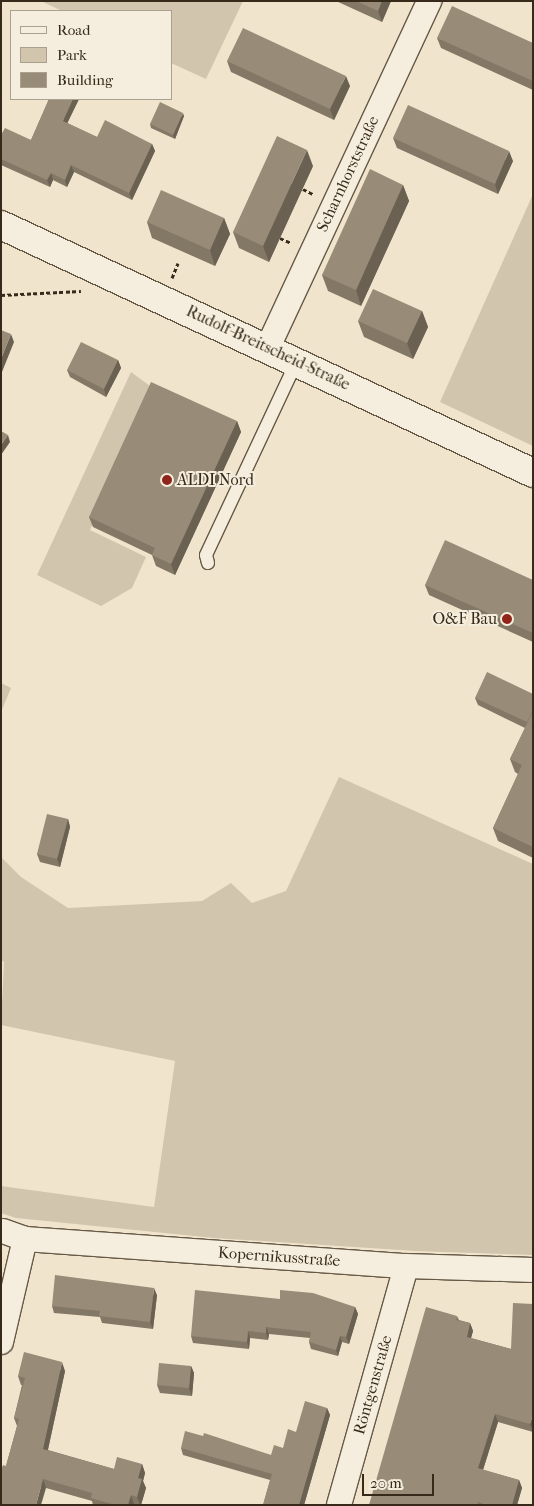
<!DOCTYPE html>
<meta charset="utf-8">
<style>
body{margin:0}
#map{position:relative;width:534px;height:1506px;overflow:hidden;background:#f0e5cc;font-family:"IM FELL French Canon",serif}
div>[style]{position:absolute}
.green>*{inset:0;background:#d1c5ae}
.path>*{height:3px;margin-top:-1.5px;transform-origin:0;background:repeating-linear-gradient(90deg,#382a1a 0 4px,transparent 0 6.5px)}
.roads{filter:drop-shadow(1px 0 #665946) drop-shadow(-1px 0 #665946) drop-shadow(0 1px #665946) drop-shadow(0 -1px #665946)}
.service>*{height:12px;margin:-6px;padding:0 6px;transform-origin:6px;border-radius:6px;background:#f5eede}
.minor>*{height:24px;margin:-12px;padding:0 12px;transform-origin:12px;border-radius:12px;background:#f5eede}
.tertiary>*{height:28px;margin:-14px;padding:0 14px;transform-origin:14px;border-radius:14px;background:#f5eede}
.wall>*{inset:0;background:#837866}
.shaded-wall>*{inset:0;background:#6a6153}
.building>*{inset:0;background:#988b77}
.dots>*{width:14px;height:14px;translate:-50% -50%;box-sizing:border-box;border:2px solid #f5eede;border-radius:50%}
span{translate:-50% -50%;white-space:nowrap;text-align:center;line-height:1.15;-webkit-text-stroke:4px #f5eede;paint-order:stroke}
.street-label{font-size:16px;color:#382a1a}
.poi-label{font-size:16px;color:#382a1a}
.left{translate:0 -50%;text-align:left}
.right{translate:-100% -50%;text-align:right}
.frame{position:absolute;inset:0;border:2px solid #382a1a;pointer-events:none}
.legend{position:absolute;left:10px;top:10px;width:162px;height:90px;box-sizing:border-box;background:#f5eede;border:1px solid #a9a090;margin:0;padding:6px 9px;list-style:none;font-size:15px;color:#382a1a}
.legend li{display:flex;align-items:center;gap:10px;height:25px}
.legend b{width:25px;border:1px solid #a9a090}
.scale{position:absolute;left:362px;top:1474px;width:72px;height:22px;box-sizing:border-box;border:2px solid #382a1a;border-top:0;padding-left:6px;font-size:15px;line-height:18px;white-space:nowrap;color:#382a1a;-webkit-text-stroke:4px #f5eede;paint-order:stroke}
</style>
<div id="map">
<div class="green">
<div style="clip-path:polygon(41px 1px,243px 1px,206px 79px,171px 63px,171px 11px,62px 11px)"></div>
<div style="clip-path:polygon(533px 194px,533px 446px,440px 402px)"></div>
<div style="clip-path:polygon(131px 372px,154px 389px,90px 530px,146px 557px,132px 588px,101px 606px,37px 575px)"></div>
<div style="clip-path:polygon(1px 683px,11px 688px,1px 712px)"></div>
<div style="clip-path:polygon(339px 777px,533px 864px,533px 1255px,416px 1251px,214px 1238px,16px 1218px,1px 1213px,1px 1186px,154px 1207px,175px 1061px,1px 1025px,4px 962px,1px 960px,1px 857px,21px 877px,68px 908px,202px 901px,231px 883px,252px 903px,286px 891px)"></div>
</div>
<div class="path">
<div style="left:303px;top:189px;width:11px;rotate:27deg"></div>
<div style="left:280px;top:238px;width:12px;rotate:24deg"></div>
<div style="left:172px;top:278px;width:16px;rotate:-68deg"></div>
<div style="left:1px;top:295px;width:80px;rotate:-2.9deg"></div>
</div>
<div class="roads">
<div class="service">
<div style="left:208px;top:563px;width:8px;rotate:-104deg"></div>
<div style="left:206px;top:555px;width:214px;rotate:-64.9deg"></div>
</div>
<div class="minor">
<div style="left:268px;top:347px;width:382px;rotate:-65deg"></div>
<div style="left:3px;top:1231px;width:23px;rotate:20deg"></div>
<div style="left:25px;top:1239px;width:382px;rotate:4.1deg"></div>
<div style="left:406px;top:1266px;width:127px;rotate:1.8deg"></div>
<div style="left:1px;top:1342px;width:106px;rotate:-76.9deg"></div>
<div style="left:339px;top:1505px;width:248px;rotate:-74.3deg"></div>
</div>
<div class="tertiary">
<div style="left:1px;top:225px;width:587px;rotate:24.99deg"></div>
</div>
</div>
<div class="wall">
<div style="clip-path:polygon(336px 1px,391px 1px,382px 22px)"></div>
<div style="clip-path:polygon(437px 38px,533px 43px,533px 90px,441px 48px)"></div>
<div style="clip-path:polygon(227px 61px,350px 86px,334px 120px,231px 72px)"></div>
<div style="clip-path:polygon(49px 99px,79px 99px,67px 123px,97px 137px,152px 144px,155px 151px,132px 200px,74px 172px,67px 187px,53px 180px,50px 187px,1px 165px,1px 135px,31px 140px)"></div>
<div style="clip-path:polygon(184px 116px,175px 139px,151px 128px,150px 124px)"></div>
<div style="clip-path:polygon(393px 138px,513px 161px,498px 194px,397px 148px)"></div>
<div style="clip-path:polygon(313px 166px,269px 262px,239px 248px,233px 232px)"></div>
<div style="clip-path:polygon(403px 185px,409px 201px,361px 306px,328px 291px,322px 275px)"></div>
<div style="clip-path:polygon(224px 218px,230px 234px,215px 266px,152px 238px,147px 222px)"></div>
<div style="clip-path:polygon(422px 311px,428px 327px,413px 359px,364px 337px,358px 321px)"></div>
<div style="clip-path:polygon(118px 360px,121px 368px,106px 397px,70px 377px,67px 370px)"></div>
<div style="clip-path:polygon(237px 421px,241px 432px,175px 575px,156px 566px,152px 555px,93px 527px,89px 517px)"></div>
<div style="clip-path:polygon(533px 580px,533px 642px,429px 595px,425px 585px)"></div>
<div style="clip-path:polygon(533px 694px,533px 858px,498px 841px,493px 828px,518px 774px,515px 772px,510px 759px,525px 728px,478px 705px,475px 698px)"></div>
<div style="clip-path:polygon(68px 819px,70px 827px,60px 867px,40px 862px,37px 854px)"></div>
<div style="clip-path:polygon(157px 1295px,153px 1329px,102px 1323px,100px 1317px,54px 1313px,52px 1306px)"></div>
<div style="clip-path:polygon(280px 1299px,355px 1307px,358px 1314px,349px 1344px,342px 1342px,338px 1356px,311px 1349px,309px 1342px,310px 1338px,269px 1334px,268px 1340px,250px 1338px,249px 1349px,193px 1343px,191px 1336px)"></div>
<div style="clip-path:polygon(457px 1316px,459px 1320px,470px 1323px,473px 1331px,471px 1338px,511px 1349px,533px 1432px,498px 1422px,483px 1470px,519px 1480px,522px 1488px,517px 1505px,369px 1505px)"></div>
<div style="clip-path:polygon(191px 1366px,194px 1373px,192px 1396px,160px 1393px,157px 1385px)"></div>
<div style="clip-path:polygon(65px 1371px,48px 1450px,114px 1469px,142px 1464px,145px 1473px,143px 1481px,146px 1488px,141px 1505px,93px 1505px,92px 1501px,46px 1488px,6px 1466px,17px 1426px,14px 1418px,22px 1385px,21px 1385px,18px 1376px)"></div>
<div style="clip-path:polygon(327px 1408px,330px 1415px,304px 1505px,263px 1505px,270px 1480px,183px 1455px,181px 1448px,271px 1455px,283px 1448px,296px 1432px)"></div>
</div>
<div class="shaded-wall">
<div style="clip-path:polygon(382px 1px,391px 1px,382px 22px,378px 11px)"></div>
<div style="clip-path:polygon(346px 76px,350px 86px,334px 120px,330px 109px)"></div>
<div style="clip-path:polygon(73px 99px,79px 99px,65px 128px,63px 121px)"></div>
<div style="clip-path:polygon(183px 113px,184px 116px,175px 139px,173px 135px)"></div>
<div style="clip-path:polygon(152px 144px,155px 151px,132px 200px,129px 193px)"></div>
<div style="clip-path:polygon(307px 150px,313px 166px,269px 262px,263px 246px)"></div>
<div style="clip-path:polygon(509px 151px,513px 161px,498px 194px,495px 184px)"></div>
<div style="clip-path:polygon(71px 165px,74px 172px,67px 187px,65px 180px)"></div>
<div style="clip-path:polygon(51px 173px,53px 180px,50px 187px,47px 180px)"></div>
<div style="clip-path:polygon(403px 185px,409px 201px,361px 306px,356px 290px)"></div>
<div style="clip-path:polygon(224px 218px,230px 234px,215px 266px,210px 250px)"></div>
<div style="clip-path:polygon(422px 311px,428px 327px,413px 359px,407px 343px)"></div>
<div style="clip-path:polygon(11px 334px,14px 342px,2px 372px,1px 359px)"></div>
<div style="clip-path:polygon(118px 360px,121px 368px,106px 397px,104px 389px)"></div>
<div style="clip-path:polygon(237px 421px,241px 432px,175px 575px,171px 564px)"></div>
<div style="clip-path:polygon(8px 435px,10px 442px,1px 455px,1px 445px)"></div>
<div style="clip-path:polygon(68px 819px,70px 827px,60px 867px,57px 859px)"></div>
<div style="clip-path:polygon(154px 1288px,157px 1295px,153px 1329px,150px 1322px)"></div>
<div style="clip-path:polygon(355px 1307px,358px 1314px,349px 1344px,346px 1337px)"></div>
<div style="clip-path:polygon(470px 1323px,473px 1331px,469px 1345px,467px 1337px)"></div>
<div style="clip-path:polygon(266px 1327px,269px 1334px,268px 1340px,266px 1333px)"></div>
<div style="clip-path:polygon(248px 1331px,250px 1338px,249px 1349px,247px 1342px)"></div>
<div style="clip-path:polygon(340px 1336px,342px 1342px,338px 1356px,336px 1350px)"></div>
<div style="clip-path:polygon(62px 1362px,65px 1371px,46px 1458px,43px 1449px)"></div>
<div style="clip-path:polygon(191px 1366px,194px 1373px,192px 1396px,189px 1388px)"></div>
<div style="clip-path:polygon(327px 1408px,330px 1415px,304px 1505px,299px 1505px)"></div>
<div style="clip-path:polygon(495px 1414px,498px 1422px,481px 1476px,478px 1468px)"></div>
<div style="clip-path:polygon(533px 1414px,533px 1432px,530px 1424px)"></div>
<div style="clip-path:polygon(142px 1464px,145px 1473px,143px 1481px,146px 1488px,141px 1505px,140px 1505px,137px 1497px,138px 1478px)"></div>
<div style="clip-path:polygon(43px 1479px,46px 1488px,41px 1505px,36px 1505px)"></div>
<div style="clip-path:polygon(519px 1480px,522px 1488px,517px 1505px,512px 1505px)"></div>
<div style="clip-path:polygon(131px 1495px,134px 1504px,134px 1505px,128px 1505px)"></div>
</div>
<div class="building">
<div style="clip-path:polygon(356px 1px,382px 1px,378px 11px)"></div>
<div style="clip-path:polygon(452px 6px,533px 43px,533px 81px,437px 38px)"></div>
<div style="clip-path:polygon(243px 28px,346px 76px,330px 109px,227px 61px)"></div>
<div style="clip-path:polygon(49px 99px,73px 99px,63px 121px,97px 137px,105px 120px,152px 144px,129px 193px,71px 165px,65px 180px,51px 173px,47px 180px,1px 159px,1px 135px,5px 128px,31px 140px)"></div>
<div style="clip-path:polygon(160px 102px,183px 113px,173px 135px,150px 124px)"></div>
<div style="clip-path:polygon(408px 105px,509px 151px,495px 184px,393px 138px)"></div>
<div style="clip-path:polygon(277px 136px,307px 150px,263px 246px,233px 232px)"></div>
<div style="clip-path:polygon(370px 169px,403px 185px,356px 290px,322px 275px)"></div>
<div style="clip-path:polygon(161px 190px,224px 218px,210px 250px,147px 222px)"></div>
<div style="clip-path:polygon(373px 289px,422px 311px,407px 343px,358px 321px)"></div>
<div style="clip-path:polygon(1px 330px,11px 334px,1px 359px)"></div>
<div style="clip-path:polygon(81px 342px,118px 360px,104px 389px,67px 370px)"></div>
<div style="clip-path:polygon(151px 382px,237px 421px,171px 564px,152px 555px,155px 548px,89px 517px)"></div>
<div style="clip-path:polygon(1px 431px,8px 435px,1px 445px)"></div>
<div style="clip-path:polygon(445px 540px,533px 580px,533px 633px,425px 585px)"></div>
<div style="clip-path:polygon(487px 672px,533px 694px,533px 710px,527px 722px,475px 698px)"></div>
<div style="clip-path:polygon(533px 711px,533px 847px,493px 828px,522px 765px,510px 759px)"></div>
<div style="clip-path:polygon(47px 814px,68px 819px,57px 859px,37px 854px)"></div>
<div style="clip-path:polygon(55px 1275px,154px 1288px,150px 1322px,99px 1316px,100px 1311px,52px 1306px)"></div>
<div style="clip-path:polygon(195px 1290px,280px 1299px,280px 1290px,313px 1293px,355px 1307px,346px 1337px,340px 1336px,336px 1350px,309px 1342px,311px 1332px,266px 1327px,266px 1333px,248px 1331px,247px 1342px,191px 1336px)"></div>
<div style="clip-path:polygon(513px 1303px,533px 1304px,533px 1414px,530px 1424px,495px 1414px,478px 1468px,519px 1480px,512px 1505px,486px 1505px,478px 1502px,477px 1505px,369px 1505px,426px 1307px,457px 1316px,456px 1320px,470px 1323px,467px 1337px,511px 1349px)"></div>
<div style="clip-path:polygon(24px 1352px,62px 1362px,43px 1449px,114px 1469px,117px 1457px,142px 1464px,138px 1478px,142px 1479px,137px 1497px,131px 1495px,128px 1505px,115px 1505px,91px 1498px,92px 1493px,43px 1479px,36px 1505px,1px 1505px,1px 1470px,3px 1465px,6px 1466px,19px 1419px,14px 1418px,25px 1378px,18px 1376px)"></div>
<div style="clip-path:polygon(159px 1363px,191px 1366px,189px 1388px,157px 1385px)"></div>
<div style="clip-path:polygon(305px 1401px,327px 1408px,299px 1505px,263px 1505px,272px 1474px,181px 1448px,185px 1431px,203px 1436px,204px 1433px,271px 1455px,274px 1445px,283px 1448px,288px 1429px,296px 1432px)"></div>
</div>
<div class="dots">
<div style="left:167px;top:480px;background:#8f2418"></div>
<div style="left:507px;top:619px;background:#8f2418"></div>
</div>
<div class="street-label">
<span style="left:348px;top:174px;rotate:-65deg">Scharnhorststraße</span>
<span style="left:268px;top:348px;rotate:25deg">Rudolf-Breitscheid-Straße</span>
<span style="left:279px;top:1257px;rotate:4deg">Kopernikusstraße</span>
<span style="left:373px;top:1385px;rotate:-74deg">Röntgenstraße</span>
</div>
<div class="poi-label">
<span class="left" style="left:177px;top:480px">ALDI Nord</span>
<span class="right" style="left:497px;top:619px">O&amp;F Bau</span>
</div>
<div class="frame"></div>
<ul class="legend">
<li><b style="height:6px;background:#f5eede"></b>Road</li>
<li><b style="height:14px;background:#d1c5ae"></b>Park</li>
<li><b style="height:14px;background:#988b77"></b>Building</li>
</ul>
<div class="scale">20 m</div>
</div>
